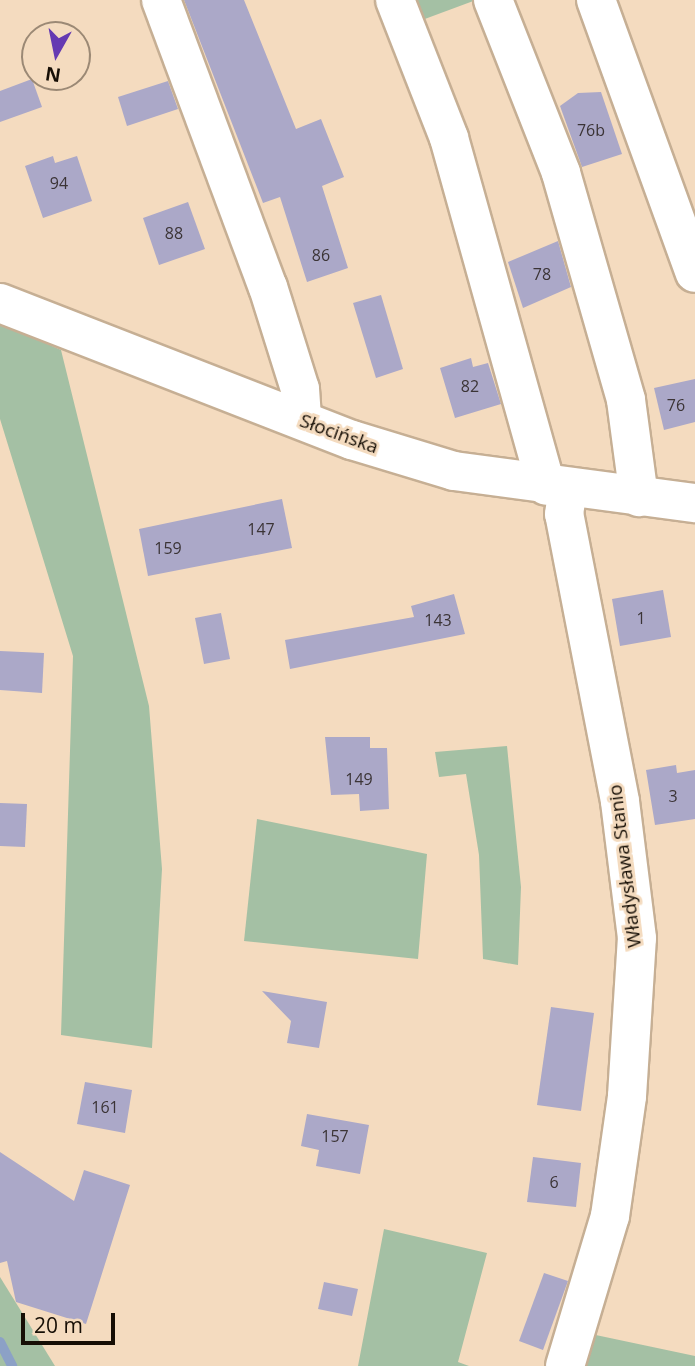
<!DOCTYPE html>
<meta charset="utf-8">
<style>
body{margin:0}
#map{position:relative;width:695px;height:1366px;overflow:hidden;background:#f4dbbf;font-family:"Open Sans",sans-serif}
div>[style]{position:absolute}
.green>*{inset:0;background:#a4c0a4}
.stream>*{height:10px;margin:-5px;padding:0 5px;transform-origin:5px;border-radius:5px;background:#8ca1c6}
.building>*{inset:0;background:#aba8c8}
.roads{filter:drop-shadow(2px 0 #c6af94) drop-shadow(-2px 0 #c6af94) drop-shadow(0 2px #c6af94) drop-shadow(0 -2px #c6af94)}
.minor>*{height:38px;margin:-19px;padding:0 19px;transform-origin:19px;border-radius:19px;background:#fff}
span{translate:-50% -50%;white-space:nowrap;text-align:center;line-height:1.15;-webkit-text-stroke:6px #f4dbbf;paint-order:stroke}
.number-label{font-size:16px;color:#3b3436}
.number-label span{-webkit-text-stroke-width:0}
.street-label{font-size:19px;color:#160e05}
.north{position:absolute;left:21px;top:21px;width:70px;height:70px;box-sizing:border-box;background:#f4dbbf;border:2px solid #9b8975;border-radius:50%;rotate:189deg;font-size:19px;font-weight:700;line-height:28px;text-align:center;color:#160e05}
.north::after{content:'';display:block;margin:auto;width:24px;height:32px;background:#653ab2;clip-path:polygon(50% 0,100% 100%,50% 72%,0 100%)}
.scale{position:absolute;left:21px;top:1313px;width:94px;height:32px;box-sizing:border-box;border:4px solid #160e05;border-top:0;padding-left:9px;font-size:21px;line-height:24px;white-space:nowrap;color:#160e05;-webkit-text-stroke:5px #f4dbbf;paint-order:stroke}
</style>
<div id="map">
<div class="green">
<div style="clip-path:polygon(405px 0,476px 0,414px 23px)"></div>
<div style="clip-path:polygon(0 323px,61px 350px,149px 706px,162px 869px,152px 1048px,61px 1035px,73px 656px,0 419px)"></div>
<div style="clip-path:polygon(507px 746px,521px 887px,518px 965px,483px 959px,479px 855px,466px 774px,439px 777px,435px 752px)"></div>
<div style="clip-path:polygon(257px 819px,427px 854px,418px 959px,244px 941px)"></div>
<div style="clip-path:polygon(384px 1229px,487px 1253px,458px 1362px,469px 1366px,358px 1366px)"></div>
<div style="clip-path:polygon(0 1277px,55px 1366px,0 1366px)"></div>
<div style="clip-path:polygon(591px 1334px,695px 1356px,695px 1366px,581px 1366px)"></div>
</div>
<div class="stream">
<div style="left:0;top:1342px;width:27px;rotate:63deg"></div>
</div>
<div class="building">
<div style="clip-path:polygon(184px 0,244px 0,296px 129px,321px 119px,344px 177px,322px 186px,348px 268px,307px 282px,280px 197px,263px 203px)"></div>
<div style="clip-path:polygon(32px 79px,42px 107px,0 122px,0 91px)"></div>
<div style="clip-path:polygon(168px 81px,178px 109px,127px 126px,118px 97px)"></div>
<div style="clip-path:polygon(601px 92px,622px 154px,582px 167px,560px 106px,578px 93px)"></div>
<div style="clip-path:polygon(53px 156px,55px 163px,77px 156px,92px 201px,43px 218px,25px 166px)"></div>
<div style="clip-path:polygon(188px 202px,205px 249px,159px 265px,143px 218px)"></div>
<div style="clip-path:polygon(558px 241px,571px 287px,523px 308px,508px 262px)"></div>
<div style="clip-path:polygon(381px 295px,403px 369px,376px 378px,353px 303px)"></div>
<div style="clip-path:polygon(471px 358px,473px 367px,488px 363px,501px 404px,455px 418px,440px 368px)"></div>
<div style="clip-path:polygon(695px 379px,695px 422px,664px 430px,654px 388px)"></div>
<div style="clip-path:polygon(282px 499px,292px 548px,148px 576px,139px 529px)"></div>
<div style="clip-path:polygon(663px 590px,671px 637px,620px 646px,612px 599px)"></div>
<div style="clip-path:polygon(454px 594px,465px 634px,290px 669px,285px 640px,414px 617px,411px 606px)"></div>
<div style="clip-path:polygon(221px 613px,230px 659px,204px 664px,195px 618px)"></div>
<div style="clip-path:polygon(0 651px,44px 653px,42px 693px,0 690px)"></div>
<div style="clip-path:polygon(325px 737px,370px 737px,370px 748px,387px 748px,389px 809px,360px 811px,359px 794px,331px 795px)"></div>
<div style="clip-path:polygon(676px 765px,677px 773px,695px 770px,695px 819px,655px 825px,646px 770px)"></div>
<div style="clip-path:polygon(0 803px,27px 804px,25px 847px,0 846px)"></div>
<div style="clip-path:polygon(262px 991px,327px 1002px,319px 1048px,287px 1043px,291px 1021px)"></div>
<div style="clip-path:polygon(551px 1007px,594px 1013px,581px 1111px,537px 1105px)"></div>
<div style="clip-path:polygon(85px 1082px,132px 1090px,125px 1133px,77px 1124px)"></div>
<div style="clip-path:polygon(307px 1114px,369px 1125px,360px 1174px,316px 1166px,319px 1150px,301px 1146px)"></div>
<div style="clip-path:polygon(0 1152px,74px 1201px,84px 1170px,130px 1185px,86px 1324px,16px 1302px,7px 1261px,0 1263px)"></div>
<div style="clip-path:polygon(533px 1157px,581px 1163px,576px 1207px,527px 1202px)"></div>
<div style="clip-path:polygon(544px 1273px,568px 1281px,543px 1350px,519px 1341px)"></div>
<div style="clip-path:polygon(324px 1282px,358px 1289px,352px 1316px,318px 1309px)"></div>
</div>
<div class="roads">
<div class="minor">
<div style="left:161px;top:0;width:306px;rotate:69.6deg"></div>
<div style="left:268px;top:287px;width:107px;rotate:72.6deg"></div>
<div style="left:300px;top:389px;width:31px;rotate:86deg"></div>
<div style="left:395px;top:0;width:148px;rotate:68.6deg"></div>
<div style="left:449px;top:138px;width:361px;rotate:74.4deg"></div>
<div style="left:493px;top:0;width:186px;rotate:68.5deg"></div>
<div style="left:561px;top:173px;width:236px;rotate:74deg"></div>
<div style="left:626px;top:400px;width:98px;rotate:82.4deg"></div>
<div style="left:596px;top:0;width:290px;rotate:70.1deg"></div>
<div style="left:0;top:303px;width:378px;rotate:21.3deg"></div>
<div style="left:352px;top:440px;width:107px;rotate:16.9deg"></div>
<div style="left:454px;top:471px;width:243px;rotate:7.6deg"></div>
<div style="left:565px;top:1366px;width:157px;rotate:-73.3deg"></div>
<div style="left:610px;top:1216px;width:121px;rotate:-81.9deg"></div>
<div style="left:627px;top:1096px;width:158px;rotate:-86.4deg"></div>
<div style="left:637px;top:938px;width:138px;rotate:-97.1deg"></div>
<div style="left:620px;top:801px;width:292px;rotate:-101deg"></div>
<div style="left:564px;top:514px;width:25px;rotate:-81deg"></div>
</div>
</div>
<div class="number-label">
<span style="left:591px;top:130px">76b</span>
<span style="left:59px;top:183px">94</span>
<span style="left:174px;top:233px">88</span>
<span style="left:321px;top:255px">86</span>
<span style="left:542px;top:274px">78</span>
<span style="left:470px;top:386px">82</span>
<span style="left:676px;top:405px">76</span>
<span style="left:261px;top:529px">147</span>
<span style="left:168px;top:548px">159</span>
<span style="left:641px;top:618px">1</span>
<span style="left:438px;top:620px">143</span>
<span style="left:359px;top:779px">149</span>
<span style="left:673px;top:796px">3</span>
<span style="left:105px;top:1107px">161</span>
<span style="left:335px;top:1136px">157</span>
<span style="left:554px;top:1182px">6</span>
</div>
<div class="street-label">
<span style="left:339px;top:434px;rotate:20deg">Słocińska</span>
<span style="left:625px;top:866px;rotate:-97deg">Władysława Stanio</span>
</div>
<div class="north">N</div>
<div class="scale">20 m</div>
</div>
